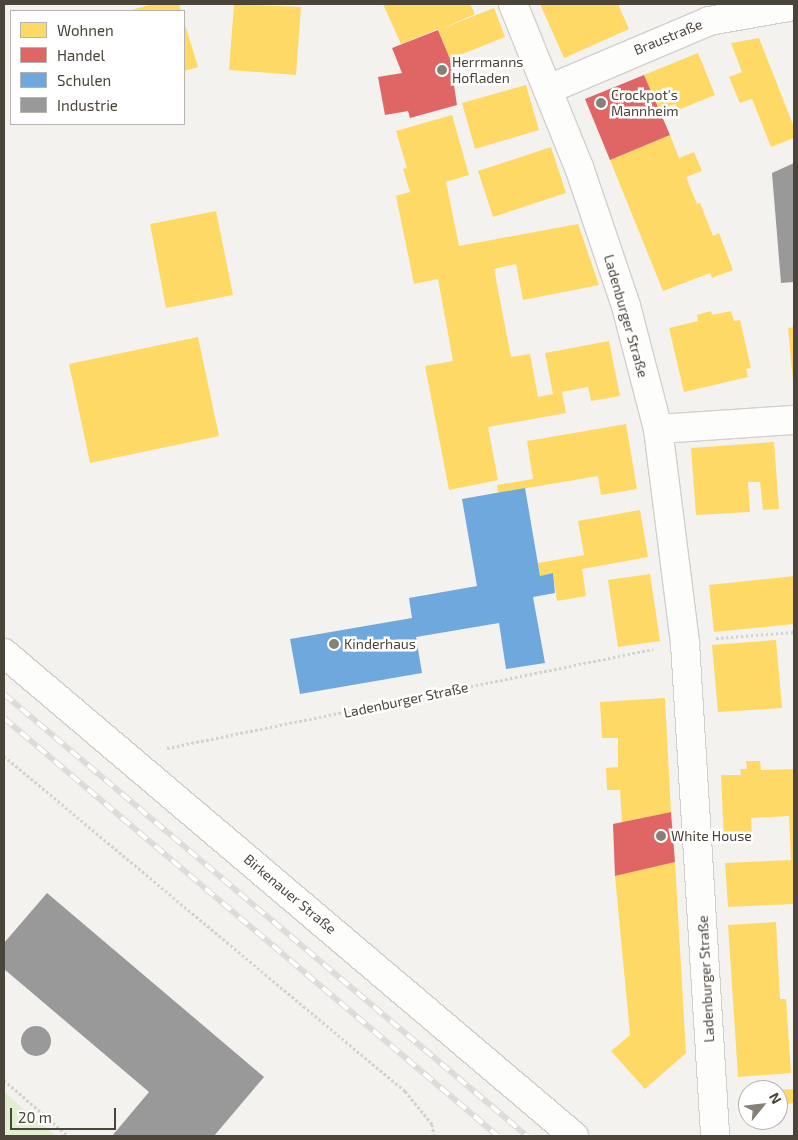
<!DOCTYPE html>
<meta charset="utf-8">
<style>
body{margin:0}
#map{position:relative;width:798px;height:1140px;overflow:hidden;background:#f4f2ee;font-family:"Exo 2",sans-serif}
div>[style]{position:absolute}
.green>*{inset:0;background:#e1eecf}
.homes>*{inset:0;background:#ffd966}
.shops>*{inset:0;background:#e06666}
.schools>*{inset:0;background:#6fa8dc}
.industry>*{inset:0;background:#999}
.round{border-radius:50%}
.path>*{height:3px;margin-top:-1.5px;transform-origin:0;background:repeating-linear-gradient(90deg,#d3d2cc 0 2.5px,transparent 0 5px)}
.roads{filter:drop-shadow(1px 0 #d2d0cb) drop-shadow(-1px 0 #d2d0cb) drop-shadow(0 1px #d2d0cb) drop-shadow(0 -1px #d2d0cb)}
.minor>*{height:28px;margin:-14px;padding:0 14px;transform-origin:14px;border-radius:14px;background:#fdfdfc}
.rail>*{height:5.5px;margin-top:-2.75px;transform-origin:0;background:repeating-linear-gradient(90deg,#fff 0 11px,#dbdbda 0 22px);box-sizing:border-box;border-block:1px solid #dbdbda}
.dots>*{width:14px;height:14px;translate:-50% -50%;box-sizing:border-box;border:2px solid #fff;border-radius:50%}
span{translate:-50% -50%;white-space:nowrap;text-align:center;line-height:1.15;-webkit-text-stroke:5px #fff;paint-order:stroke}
.street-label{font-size:14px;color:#4b4439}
.poi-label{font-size:14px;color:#4b4439}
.left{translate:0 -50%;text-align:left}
.frame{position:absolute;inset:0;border:5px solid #4b4439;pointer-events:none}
.legend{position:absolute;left:10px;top:10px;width:175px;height:115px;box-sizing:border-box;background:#fff;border:1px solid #b7b4b0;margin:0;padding:6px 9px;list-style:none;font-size:15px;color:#4b4439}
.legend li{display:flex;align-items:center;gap:10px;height:25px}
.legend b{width:25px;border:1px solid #b7b4b0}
.north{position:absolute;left:738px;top:1080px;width:50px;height:50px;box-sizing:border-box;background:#fff;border:1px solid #b7b4b0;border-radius:50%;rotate:61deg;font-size:14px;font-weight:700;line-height:20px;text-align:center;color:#4b4439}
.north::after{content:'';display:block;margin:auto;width:18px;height:22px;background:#868178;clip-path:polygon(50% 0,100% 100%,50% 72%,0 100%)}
.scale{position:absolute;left:10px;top:1108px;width:106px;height:22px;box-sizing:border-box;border:2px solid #4b4439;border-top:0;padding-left:6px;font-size:15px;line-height:18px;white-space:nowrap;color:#4b4439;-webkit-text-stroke:4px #fff;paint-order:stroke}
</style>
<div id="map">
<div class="green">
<div style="clip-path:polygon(4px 1092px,56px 1136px,4px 1136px)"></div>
</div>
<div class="homes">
<div style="clip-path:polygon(152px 4px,179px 4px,181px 11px,128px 11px)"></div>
<div style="clip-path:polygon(234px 4px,301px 7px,296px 75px,229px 70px)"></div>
<div style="clip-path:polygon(383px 4px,470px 4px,475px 14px,441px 29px,494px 8px,505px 37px,450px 59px,438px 29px,401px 44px)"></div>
<div style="clip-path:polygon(540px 4px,618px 4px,629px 29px,564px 58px)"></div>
<div style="clip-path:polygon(184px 21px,198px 67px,184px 71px)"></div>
<div style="clip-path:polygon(759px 38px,794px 127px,794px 138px,771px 147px,752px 99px,740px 103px,729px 77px,742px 72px,731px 43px)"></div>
<div style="clip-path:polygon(698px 53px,715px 95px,678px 110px,675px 104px,659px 110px,644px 75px)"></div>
<div style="clip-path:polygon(526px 85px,539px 130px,475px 149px,462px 103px)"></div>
<div style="clip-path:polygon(452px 115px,469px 175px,446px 182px,459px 246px,578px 224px,599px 285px,523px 300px,516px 264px,494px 269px,511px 357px,530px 354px,538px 397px,553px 394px,545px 353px,609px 341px,620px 396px,591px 401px,588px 387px,562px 392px,566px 413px,488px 427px,498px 480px,449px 490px,425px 366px,453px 361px,438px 279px,414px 284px,396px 196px,410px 192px,403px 169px,407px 168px,396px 131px)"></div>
<div style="clip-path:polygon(670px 135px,679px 158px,694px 152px,702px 171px,686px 177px,697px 204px,700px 203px,713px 236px,719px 233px,733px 270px,712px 278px,710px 273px,663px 291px,610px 160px)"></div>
<div style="clip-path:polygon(551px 147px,566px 193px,493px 217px,478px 171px)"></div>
<div style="clip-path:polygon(216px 211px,233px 295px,166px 308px,150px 224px)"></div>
<div style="clip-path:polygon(711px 311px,712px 315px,731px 311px,734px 321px,740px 320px,751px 368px,746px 369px,748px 377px,684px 392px,669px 328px,698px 321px,697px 315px)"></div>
<div style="clip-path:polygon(794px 327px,794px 380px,793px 380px,788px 328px)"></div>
<div style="clip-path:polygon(198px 337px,219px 436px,90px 463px,69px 364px)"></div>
<div style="clip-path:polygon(626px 424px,637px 489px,601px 495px,598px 476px,498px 493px,497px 485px,533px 479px,527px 441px)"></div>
<div style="clip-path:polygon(774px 442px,779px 509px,763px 510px,760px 482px,748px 482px,750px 512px,696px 515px,691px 448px)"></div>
<div style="clip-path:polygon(640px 510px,648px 557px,582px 569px,586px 596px,557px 601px,553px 573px,540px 576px,538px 563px,584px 555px,578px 521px)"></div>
<div style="clip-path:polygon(650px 574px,660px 641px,618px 647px,608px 580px)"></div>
<div style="clip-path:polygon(794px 576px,794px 624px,714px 632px,709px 585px)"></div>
<div style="clip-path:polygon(776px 640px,782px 708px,718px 712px,712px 645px)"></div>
<div style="clip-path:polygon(665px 698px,671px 812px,622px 822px,620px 790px,607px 790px,606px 768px,618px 767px,618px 738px,602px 738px,600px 702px)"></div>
<div style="clip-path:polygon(746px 761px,760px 761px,761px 770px,794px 769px,794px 904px,728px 907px,725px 863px,791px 860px,789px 816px,751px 818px,752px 839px,724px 840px,721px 775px,741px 775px,740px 769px,747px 769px)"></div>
<div style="clip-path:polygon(675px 862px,686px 1053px,645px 1089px,611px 1051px,630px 1035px,615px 876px)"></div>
<div style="clip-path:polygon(776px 922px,780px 999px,786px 999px,791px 1073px,738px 1077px,728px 925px)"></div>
<div style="clip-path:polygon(794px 1089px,794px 1103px,778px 1105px,778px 1090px)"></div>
</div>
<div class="shops">
<div style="clip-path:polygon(438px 30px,450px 59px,457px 105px,410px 118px,408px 111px,385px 115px,378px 77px,402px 73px,392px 48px)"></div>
<div style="clip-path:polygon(644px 75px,670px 135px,610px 160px,585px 99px)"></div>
<div style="clip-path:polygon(671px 812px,675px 862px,615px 876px,613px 824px)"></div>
</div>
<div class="schools">
<div style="clip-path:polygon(525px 488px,540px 576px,553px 573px,555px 593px,533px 597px,545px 663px,506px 669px,499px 623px,416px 637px,422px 673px,300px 694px,290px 639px,412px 618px,409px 598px,477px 586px,462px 499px)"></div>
</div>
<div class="industry">
<div style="clip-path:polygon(794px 163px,794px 282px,781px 283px,772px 173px)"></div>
<div style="clip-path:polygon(47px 893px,264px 1077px,214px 1136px,112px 1136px,149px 1092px,4px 969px,4px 943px)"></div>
<div class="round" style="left:21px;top:1026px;width:30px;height:30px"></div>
</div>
<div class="path">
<div style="left:716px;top:638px;width:78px;rotate:-4.4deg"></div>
<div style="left:167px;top:748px;width:496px;rotate:-11.5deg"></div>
<div style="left:4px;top:756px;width:523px;rotate:39.88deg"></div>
<div style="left:405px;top:1091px;width:43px;rotate:50.7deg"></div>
<div style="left:432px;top:1124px;width:12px;rotate:81deg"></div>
<div style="left:4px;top:1080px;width:85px;rotate:41.2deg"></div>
</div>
<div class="roads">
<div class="minor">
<div style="left:513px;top:4px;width:176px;rotate:68deg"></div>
<div style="left:579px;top:167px;width:147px;rotate:71.3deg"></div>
<div style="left:626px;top:306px;width:127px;rotate:75.4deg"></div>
<div style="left:658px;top:429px;width:216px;rotate:82.8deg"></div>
<div style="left:685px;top:643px;width:494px;rotate:86.5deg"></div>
<div style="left:549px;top:89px;width:174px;rotate:-23deg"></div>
<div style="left:709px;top:21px;width:86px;rotate:-10deg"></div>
<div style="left:658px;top:429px;width:136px;rotate:-3.8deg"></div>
<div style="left:4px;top:653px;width:747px;rotate:40.28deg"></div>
</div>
</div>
<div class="rail">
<div style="left:4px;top:694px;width:685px;rotate:40.2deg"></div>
<div style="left:4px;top:718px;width:647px;rotate:40.24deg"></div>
</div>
<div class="dots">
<div style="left:442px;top:70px;background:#868178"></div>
<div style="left:601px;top:103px;background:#868178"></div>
<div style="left:334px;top:644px;background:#868178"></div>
<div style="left:661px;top:836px;background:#868178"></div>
</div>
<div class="street-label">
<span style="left:668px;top:37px;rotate:-22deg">Braustraße</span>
<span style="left:626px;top:316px;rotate:74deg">Ladenburger Straße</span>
<span style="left:406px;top:700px;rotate:-12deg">Ladenburger Straße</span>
<span style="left:290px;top:894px;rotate:40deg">Birkenauer Straße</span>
<span style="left:706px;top:979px;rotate:-93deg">Ladenburger Straße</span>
</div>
<div class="poi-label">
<span class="left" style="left:452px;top:70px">Herrmanns<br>Hofladen</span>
<span class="left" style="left:611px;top:103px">Crockpot's<br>Mannheim</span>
<span class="left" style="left:344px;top:644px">Kinderhaus</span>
<span class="left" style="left:671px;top:836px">White House</span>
</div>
<div class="frame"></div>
<ul class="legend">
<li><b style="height:14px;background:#ffd966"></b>Wohnen</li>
<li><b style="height:14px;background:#e06666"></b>Handel</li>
<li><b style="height:14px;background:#6fa8dc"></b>Schulen</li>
<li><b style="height:14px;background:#999"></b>Industrie</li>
</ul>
<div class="north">N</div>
<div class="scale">20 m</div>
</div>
